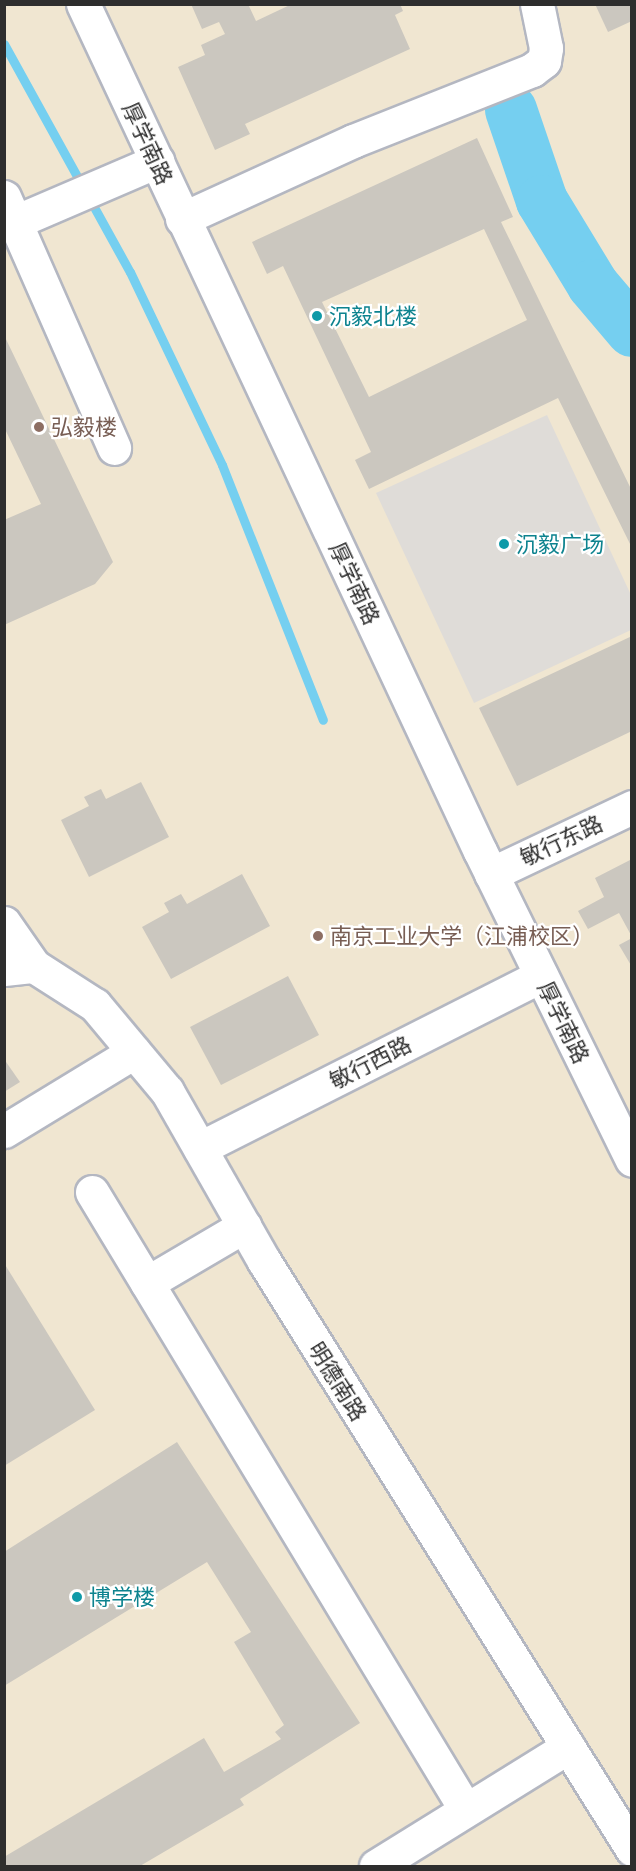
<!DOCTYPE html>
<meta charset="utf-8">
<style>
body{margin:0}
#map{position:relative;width:636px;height:1871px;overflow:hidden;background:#efe9e1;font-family:"Exo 2","Noto Sans SC",sans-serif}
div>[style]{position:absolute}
.education>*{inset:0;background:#f0e6d1}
.plaza>*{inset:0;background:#dfdcd8}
.stream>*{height:9px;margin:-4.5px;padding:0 4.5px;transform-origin:4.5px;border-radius:4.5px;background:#75cff0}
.river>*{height:52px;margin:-26px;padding:0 26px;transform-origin:26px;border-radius:26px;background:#75cff0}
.building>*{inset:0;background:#cbc7bf}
.roads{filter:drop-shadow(2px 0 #b4b7c1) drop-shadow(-2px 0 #b4b7c1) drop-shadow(0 2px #b4b7c1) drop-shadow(0 -2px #b4b7c1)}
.minor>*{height:33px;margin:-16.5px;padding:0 16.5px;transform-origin:16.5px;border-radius:16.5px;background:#fff}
.dots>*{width:16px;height:16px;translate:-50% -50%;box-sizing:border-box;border:3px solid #fff;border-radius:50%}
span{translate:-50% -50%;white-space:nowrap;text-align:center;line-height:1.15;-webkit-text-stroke:4.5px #fff;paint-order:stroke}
.street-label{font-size:22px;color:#2e2e2e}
.culture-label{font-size:22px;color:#0d838f}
.left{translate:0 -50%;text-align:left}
.education-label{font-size:22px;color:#785e54}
.frame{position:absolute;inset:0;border:6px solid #2e2e2e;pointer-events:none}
</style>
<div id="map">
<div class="education">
<div style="clip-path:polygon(5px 5px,631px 5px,631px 1866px,5px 1866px)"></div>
</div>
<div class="plaza">
<div style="clip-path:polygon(547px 415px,631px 595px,631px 630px,474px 703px,376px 493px)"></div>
</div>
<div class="stream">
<div style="left:4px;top:44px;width:260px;rotate:61.1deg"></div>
<div style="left:130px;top:272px;width:214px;rotate:64.5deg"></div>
<div style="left:222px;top:465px;width:274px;rotate:68.4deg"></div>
</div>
<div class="river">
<div style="left:511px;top:110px;width:96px;rotate:71.2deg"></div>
<div style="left:542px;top:201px;width:98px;rotate:58.7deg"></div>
<div style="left:593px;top:285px;width:60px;rotate:49.7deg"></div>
</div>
<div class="building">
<div style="clip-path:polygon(191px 4px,248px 4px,256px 21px,292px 4px,400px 4px,403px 11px,395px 15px,410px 49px,245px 124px,250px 134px,215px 150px,178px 67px,205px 55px,201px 45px,225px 34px,219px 22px,202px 29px)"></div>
<div style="clip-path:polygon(595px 4px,632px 4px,632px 21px,608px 32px)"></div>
<div style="clip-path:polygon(evenodd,477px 138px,513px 217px,501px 222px,632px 491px,632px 548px,558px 398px,369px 489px,355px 460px,371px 452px,283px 266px,267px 274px,252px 242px,477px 138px,484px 229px,527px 320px,369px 397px,322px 302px,484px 229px)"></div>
<div style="clip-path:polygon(4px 335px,113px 562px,95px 584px,4px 625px,4px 520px,41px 504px,4px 427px)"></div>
<div style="clip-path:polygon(632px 636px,632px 731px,517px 786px,479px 708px)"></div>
<div style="clip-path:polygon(141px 782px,169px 837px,89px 877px,61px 820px,89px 806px,84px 797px,101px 789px,106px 799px)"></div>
<div style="clip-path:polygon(632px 859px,632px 937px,619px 913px,588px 929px,578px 911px,604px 897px,595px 878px)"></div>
<div style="clip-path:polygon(242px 874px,270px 926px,171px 979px,142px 927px,169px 912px,164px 903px,181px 894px,187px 904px)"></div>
<div style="clip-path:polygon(632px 938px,632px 967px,619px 945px)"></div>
<div style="clip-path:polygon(288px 976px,319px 1035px,221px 1085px,190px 1027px)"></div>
<div style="clip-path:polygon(4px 1059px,20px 1082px,4px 1092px)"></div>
<div style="clip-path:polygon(4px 1263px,95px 1410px,4px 1466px)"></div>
<div style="clip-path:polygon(177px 1442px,360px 1723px,240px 1799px,244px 1805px,140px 1866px,4px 1866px,4px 1857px,204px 1738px,224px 1772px,281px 1739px,275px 1732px,284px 1725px,234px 1642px,251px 1632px,207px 1562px,4px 1686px,4px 1552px)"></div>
</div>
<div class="roads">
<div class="minor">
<div style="left:83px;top:4px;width:935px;rotate:64.89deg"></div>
<div style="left:480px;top:851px;width:344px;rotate:63.8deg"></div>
<div style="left:4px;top:197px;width:274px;rotate:66.3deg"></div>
<div style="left:182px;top:219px;width:188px;rotate:-24.5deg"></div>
<div style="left:353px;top:141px;width:193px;rotate:-21.6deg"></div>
<div style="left:532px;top:70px;width:15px;rotate:-37deg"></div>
<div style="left:544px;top:61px;width:13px;rotate:-81deg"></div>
<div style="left:546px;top:48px;width:45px;rotate:-101.6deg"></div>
<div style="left:15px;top:222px;width:155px;rotate:-23.2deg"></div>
<div style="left:491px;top:874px;width:156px;rotate:-25.4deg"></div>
<div style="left:4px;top:923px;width:52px;rotate:55.1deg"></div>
<div style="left:4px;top:969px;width:30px;rotate:-6deg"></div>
<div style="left:34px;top:966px;width:72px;rotate:32.6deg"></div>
<div style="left:95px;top:1005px;width:112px;rotate:50.1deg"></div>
<div style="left:167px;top:1091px;width:196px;rotate:60.3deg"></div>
<div style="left:264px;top:1261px;width:694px;rotate:57.96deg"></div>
<div style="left:4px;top:1131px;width:152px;rotate:-31.3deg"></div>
<div style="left:200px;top:1148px;width:382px;rotate:-26.8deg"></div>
<div style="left:92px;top:1192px;width:722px;rotate:58.82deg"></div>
<div style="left:147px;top:1283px;width:113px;rotate:-30.4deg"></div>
<div style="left:376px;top:1866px;width:226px;rotate:-31.8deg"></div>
</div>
</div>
<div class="dots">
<div style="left:317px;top:316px;background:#0f9aa8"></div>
<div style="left:39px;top:427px;background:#8d6e63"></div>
<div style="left:504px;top:544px;background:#0f9aa8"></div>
<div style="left:318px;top:936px;background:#8d6e63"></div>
<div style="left:77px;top:1597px;background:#0f9aa8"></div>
</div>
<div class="street-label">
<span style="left:148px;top:143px;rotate:65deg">厚学南路</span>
<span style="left:355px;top:583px;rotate:65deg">厚学南路</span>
<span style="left:561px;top:840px;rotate:-25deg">敏行东路</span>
<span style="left:564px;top:1022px;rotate:64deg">厚学南路</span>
<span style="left:370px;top:1062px;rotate:-27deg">敏行西路</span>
<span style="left:338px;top:1381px;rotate:58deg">明德南路</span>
</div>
<div class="culture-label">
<span class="left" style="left:329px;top:316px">沉毅北楼</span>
<span class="left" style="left:516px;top:544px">沉毅广场</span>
<span class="left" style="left:89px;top:1597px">博学楼</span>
</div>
<div class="education-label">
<span class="left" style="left:51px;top:427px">弘毅楼</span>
<span class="left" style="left:330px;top:936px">南京工业大学（江浦校区）</span>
</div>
<div class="frame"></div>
</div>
